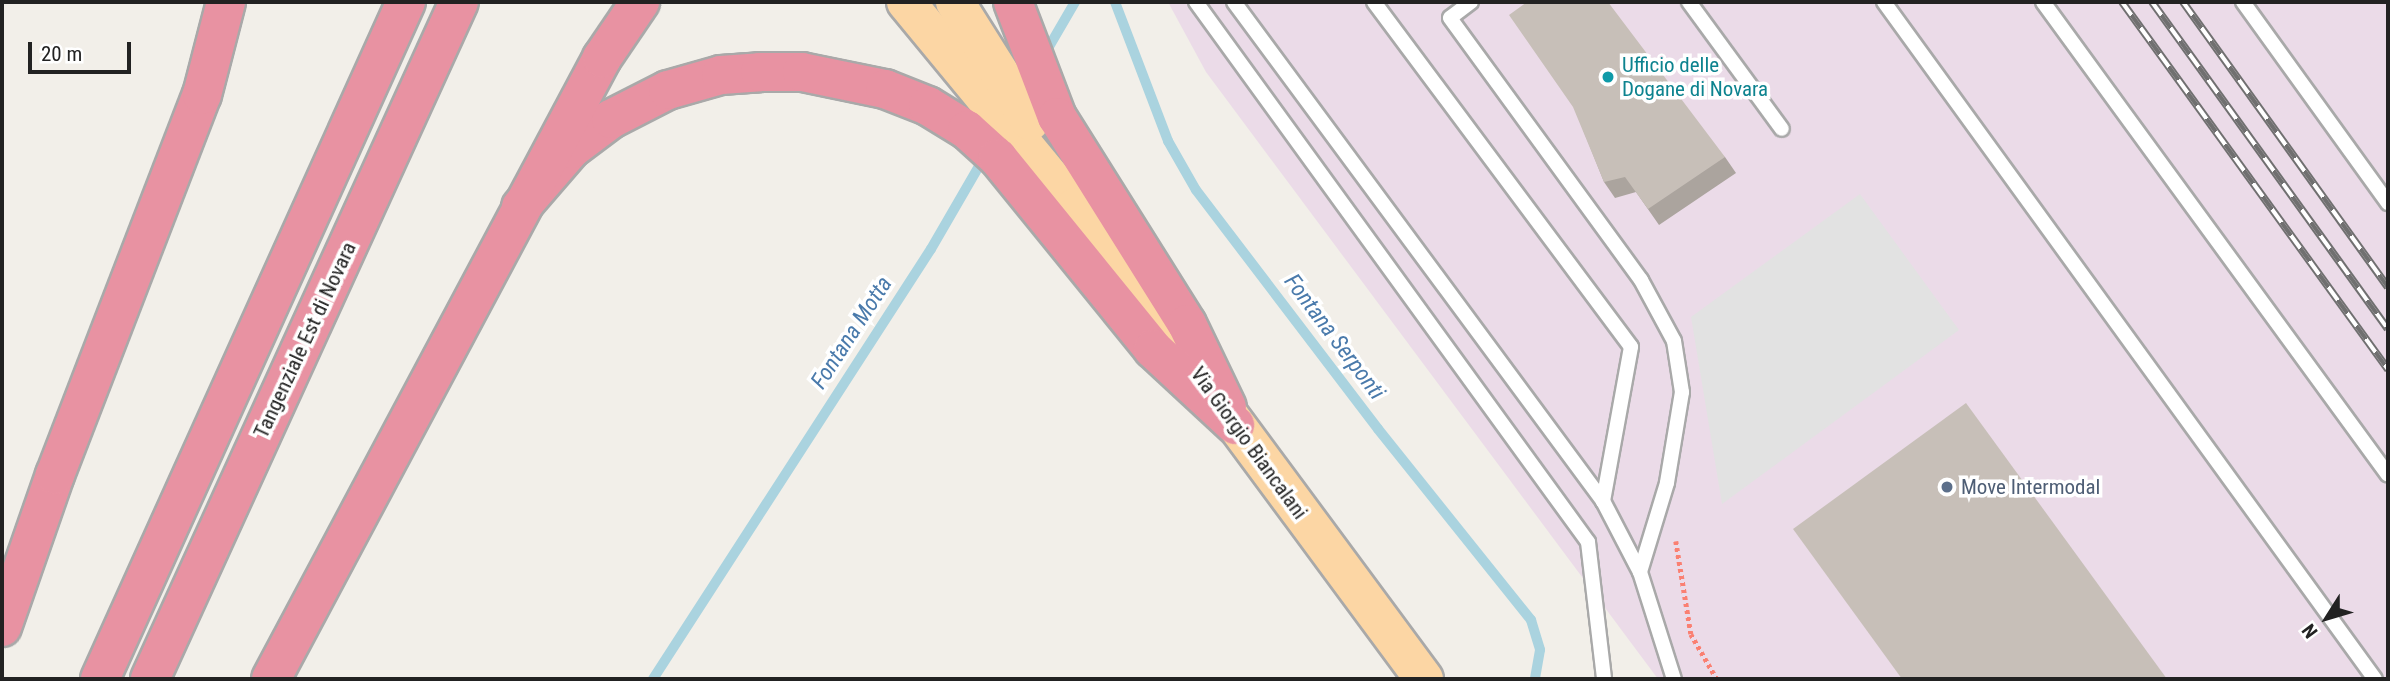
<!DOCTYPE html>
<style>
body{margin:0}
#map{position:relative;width:2390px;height:681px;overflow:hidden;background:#f2efe9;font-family:"Roboto Condensed",sans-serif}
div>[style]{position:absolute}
.industrial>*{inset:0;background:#ebdbe8}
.parking>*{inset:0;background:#e2e2e2}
.stream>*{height:10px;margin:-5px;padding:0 5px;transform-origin:5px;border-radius:5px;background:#aad3df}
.path>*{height:4.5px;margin-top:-2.25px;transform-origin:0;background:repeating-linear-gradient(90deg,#fa8072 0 3.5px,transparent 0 7px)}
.roads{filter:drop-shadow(2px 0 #a9a9a9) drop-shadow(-2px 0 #a9a9a9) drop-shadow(0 2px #a9a9a9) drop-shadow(0 -2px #a9a9a9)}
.lane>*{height:14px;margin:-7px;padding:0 7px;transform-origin:7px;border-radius:7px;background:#fff}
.primary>*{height:38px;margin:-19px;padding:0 19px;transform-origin:19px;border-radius:19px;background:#fcd6a4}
.highway>*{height:38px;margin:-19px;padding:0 19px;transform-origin:19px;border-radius:19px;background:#e892a2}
.rail>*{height:8px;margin-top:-4px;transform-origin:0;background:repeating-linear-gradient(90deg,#fff 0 16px,#707070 0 32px);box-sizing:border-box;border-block:2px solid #707070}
.wall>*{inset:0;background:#aba49e}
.building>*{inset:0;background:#c7bfb8}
.dots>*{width:19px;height:19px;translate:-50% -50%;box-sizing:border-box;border:4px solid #fff;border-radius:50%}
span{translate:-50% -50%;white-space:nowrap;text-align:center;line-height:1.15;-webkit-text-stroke:7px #fff;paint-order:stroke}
.culture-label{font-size:21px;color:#0d838f}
.left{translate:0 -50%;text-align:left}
.street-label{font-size:21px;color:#222}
.service-label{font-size:21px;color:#4e5e75}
.water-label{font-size:23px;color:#4a7aab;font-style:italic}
.frame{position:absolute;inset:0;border:4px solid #222;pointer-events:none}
.north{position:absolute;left:2292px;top:583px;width:70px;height:70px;-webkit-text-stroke:5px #fff;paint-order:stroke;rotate:233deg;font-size:19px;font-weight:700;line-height:28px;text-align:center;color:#222}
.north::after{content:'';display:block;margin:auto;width:24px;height:32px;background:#222;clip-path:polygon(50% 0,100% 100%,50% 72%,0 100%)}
.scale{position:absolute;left:28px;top:42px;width:103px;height:32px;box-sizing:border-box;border:4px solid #222;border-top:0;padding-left:9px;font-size:21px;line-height:24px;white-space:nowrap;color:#222;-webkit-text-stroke:5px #fff;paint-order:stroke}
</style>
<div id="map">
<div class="industrial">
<div style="clip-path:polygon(1168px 2px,2388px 2px,2388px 679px,1658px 679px,1206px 72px)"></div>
</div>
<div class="parking">
<div style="clip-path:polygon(1860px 194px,1959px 330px,1722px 504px,1691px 317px)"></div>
</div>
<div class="stream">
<div style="left:1115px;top:2px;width:149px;rotate:69.1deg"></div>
<div style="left:1168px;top:141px;width:56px;rotate:60.3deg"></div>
<div style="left:1196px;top:190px;width:300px;rotate:52.7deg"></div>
<div style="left:1378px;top:429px;width:245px;rotate:51.3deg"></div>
<div style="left:1531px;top:620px;width:31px;rotate:73deg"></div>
<div style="left:1540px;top:650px;width:29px;rotate:100deg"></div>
<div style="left:1043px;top:57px;width:64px;rotate:-59.8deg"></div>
<div style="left:653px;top:679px;width:512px;rotate:-57.12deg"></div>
<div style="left:931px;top:249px;width:108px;rotate:-59.9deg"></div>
</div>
<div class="path">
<div style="left:1676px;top:541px;width:94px;rotate:80.8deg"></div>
<div style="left:1691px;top:634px;width:52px;rotate:60deg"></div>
</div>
<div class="roads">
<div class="lane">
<div style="left:1196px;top:2px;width:667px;rotate:54.02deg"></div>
<div style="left:1588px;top:542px;width:138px;rotate:83.3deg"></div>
<div style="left:1234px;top:2px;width:621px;rotate:53.52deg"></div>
<div style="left:1603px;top:501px;width:80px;rotate:62.5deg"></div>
<div style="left:1640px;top:572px;width:112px;rotate:72.4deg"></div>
<div style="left:1374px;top:2px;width:430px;rotate:53.3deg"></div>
<div style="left:1631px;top:347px;width:157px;rotate:100.3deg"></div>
<div style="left:1471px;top:2px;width:26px;rotate:143deg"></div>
<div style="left:1450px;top:18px;width:324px;rotate:53.9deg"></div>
<div style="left:1641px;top:280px;width:69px;rotate:61.6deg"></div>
<div style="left:1674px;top:341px;width:52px;rotate:81.1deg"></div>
<div style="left:1682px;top:392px;width:92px;rotate:99.4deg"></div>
<div style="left:1667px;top:483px;width:93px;rotate:106.9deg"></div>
<div style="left:1689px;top:2px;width:157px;rotate:53.8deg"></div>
<div style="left:1884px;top:2px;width:836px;rotate:54.05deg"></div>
<div style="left:2043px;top:2px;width:585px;rotate:53.89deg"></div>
<div style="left:2243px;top:2px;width:248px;rotate:54.2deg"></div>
</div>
<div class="primary">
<div style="left:906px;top:2px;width:266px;rotate:50.5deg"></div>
<div style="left:1075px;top:207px;width:587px;rotate:53.52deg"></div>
<div style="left:955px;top:2px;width:141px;rotate:57.8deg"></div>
</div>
<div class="highway">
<div style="left:1013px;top:2px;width:123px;rotate:69.1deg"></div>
<div style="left:1057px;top:117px;width:244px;rotate:57.9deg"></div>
<div style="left:1187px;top:324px;width:92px;rotate:64.3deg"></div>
<div style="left:521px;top:207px;width:77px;rotate:-49.2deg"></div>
<div style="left:571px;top:149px;width:50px;rotate:-36.9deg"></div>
<div style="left:611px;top:119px;width:64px;rotate:-27deg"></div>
<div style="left:668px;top:90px;width:55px;rotate:-15.8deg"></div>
<div style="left:721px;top:75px;width:39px;rotate:-4deg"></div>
<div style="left:760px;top:72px;width:42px"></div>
<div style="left:802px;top:72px;width:85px;rotate:11.6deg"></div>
<div style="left:885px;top:89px;width:46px;rotate:21.6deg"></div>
<div style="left:928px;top:106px;width:46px;rotate:31.6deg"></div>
<div style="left:967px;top:130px;width:42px;rotate:42.1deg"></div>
<div style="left:998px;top:158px;width:246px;rotate:50.9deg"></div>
<div style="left:1153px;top:349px;width:112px;rotate:42.8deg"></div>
<div style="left:2px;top:627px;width:161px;rotate:-70.8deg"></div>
<div style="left:55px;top:475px;width:407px;rotate:-68.9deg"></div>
<div style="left:202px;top:95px;width:96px;rotate:-75.5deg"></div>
<div style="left:100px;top:679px;width:743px;rotate:-65.68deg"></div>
<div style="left:150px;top:679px;width:744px;rotate:-65.47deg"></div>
<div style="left:271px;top:679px;width:704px;rotate:-61.94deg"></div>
<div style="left:602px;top:58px;width:68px;rotate:-55.8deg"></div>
</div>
</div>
<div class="rail">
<div style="left:2122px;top:2px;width:454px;rotate:54.1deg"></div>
<div style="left:2152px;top:2px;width:403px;rotate:54.2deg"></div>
<div style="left:2183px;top:2px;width:351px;rotate:54.3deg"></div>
</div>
<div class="wall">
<div style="clip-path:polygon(1574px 107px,1725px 157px,1736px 173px,1659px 225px,1636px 192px,1615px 198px,1604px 182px)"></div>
</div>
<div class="building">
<div style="clip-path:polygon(1527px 2px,1608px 2px,1725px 157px,1648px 209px,1625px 177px,1604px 182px,1573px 107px,1509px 15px)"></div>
<div style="clip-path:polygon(1966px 403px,2167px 679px,1902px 679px,1793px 529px)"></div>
</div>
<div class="dots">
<div style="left:1608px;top:77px;background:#0f9aa8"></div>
<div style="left:1947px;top:487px;background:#5c6f8a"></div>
</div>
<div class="culture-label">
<span class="left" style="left:1622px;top:77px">Ufficio delle<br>Dogane di Novara</span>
</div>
<div class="street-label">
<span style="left:305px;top:340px;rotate:-65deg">Tangenziale Est di Novara</span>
<span style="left:1249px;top:443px;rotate:54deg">Via Giorgio Biancalani</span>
</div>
<div class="service-label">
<span class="left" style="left:1961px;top:487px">Move Intermodal</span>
</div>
<div class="water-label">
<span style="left:852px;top:333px;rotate:-57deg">Fontana Motta</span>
<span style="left:1334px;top:337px;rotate:53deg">Fontana Serponti</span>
</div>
<div class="frame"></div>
<div class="north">N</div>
<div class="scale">20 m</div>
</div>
